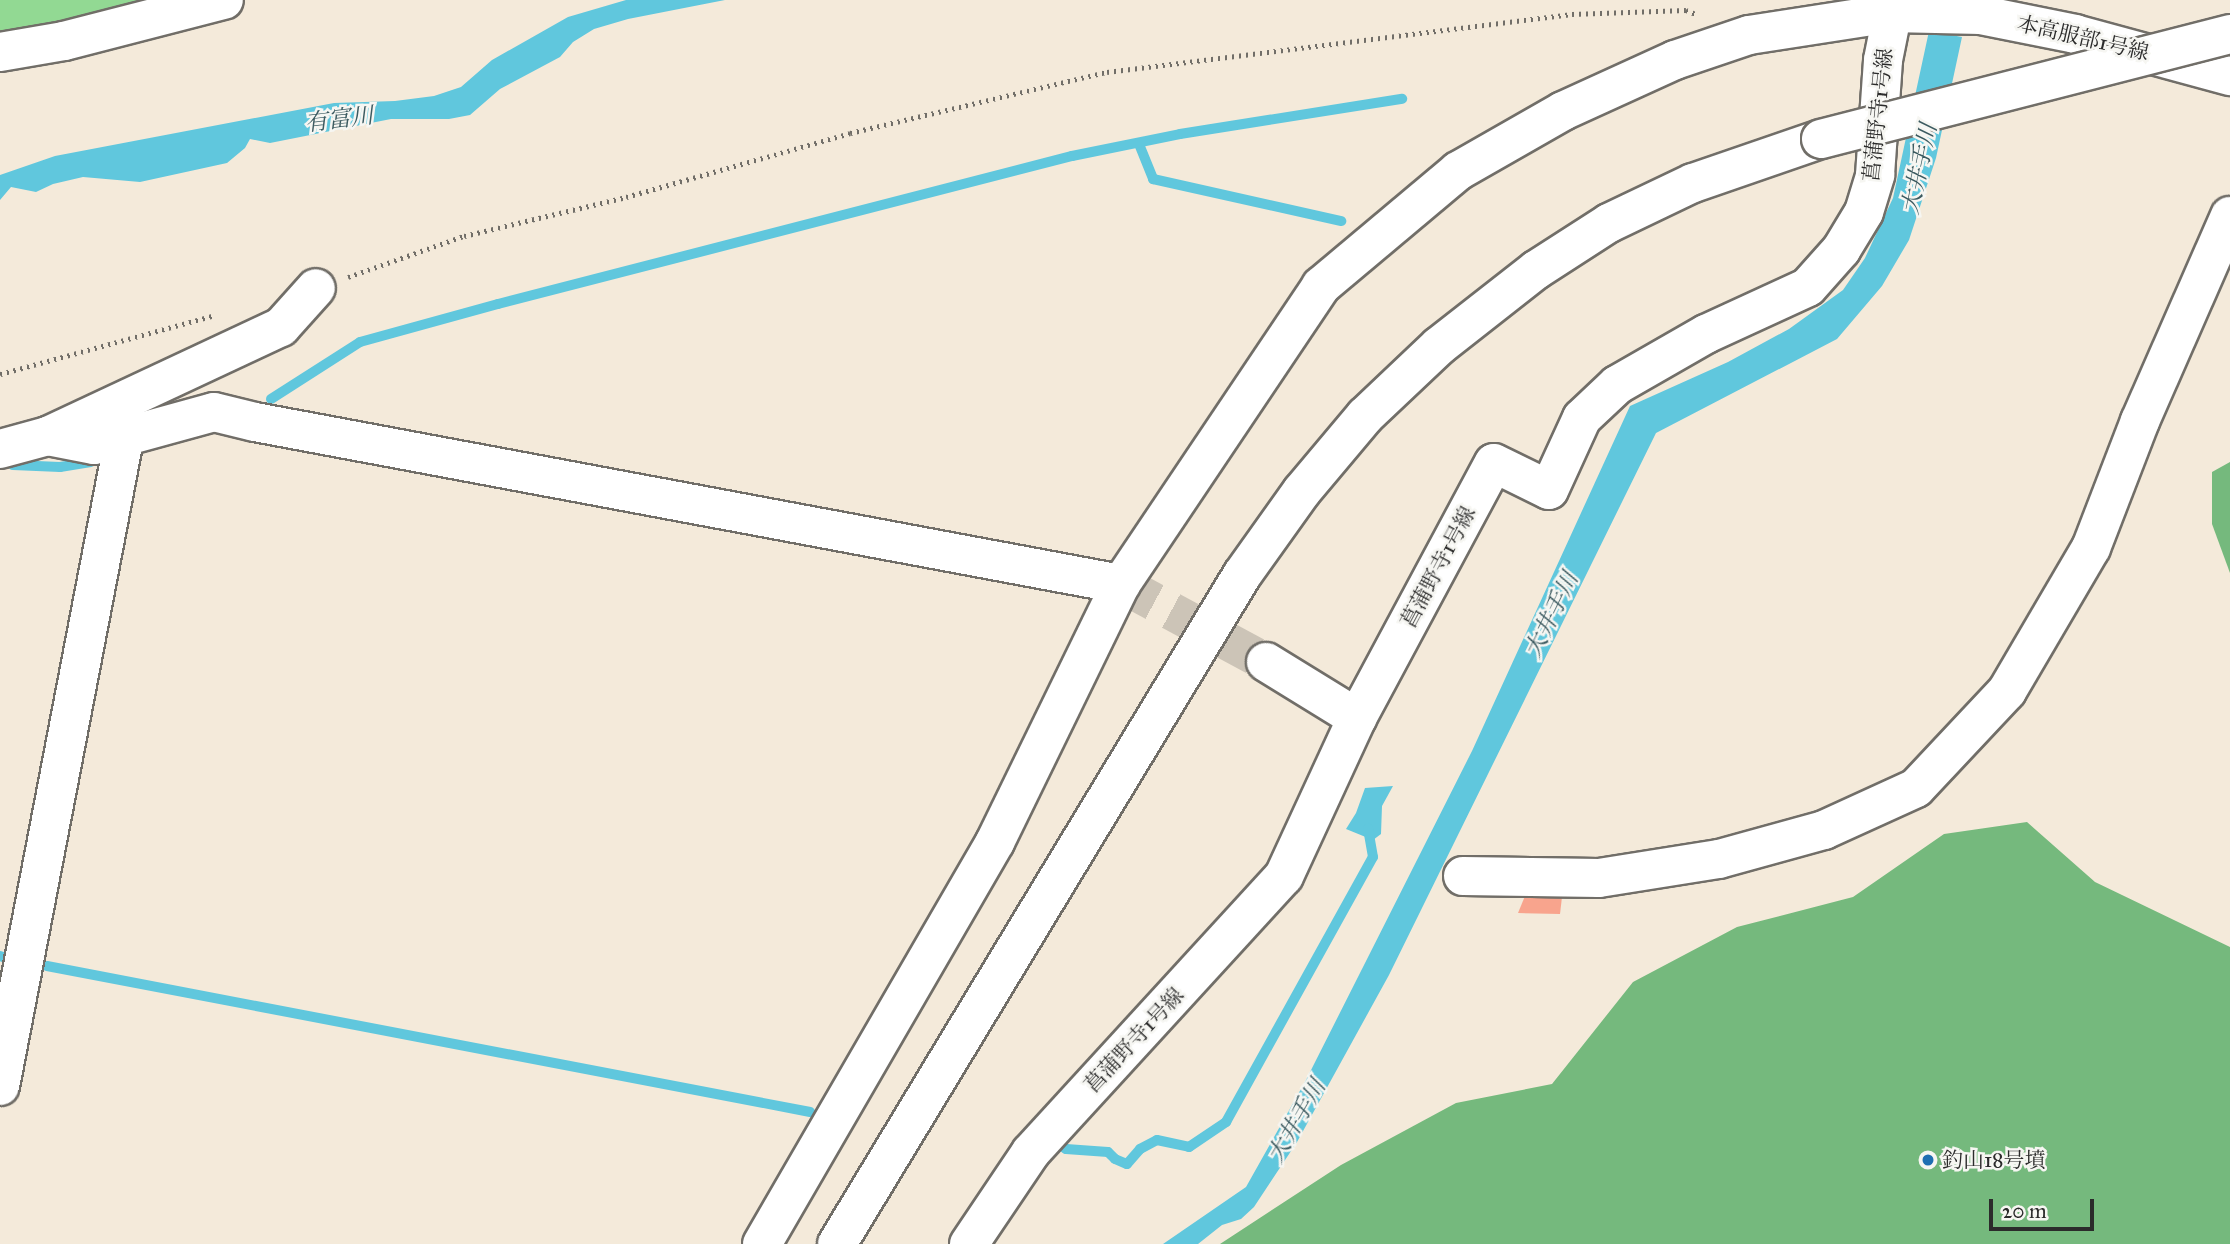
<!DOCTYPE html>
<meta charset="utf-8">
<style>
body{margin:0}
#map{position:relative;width:2230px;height:1244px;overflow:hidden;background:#f4eada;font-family:"IM FELL Great Primer","Noto Serif JP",serif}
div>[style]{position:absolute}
.green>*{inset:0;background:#92d993}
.forest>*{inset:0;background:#75b97d}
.water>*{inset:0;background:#60c7dd}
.stream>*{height:10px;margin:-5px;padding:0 5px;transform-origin:5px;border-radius:5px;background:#60c7dd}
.building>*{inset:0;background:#f8a48d}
.street-tunnel>*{height:38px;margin-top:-19px;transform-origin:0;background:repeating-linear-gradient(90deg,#ccc4b7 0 38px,transparent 0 57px)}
.path>*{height:4.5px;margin-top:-2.25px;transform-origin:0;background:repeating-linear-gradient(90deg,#716e68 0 2px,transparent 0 7px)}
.roads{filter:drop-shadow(2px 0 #716e68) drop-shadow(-2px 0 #716e68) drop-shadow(0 2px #716e68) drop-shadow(0 -2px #716e68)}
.street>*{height:38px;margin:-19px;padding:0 19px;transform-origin:19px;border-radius:19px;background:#fff}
.highway>*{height:38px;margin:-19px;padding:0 19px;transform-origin:19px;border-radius:19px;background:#fff}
.bridges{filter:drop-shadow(2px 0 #716e68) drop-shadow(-2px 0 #716e68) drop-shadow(0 2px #716e68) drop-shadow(0 -2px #716e68)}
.highway-bridge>*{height:38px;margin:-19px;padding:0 19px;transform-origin:19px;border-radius:19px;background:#fff}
.dots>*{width:19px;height:19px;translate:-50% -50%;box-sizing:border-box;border:4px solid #f6f6f2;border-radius:50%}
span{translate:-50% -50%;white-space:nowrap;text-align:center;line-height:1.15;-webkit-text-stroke:5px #f6f6f2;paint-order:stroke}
.street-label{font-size:21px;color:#2b2b2b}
.poi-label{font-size:21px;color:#2b2b2b}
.left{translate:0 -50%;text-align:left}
.water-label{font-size:23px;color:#3b5a60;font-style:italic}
.scale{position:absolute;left:1989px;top:1199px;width:105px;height:32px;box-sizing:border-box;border:4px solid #2b2b2b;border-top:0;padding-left:9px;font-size:21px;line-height:24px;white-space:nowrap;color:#2b2b2b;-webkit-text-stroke:5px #f6f6f2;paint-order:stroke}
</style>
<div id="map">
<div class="green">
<div style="clip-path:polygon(0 0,186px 0,0 42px)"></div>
</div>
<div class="forest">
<div style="clip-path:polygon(2230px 462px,2230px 573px,2212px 524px,2212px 472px)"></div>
<div style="clip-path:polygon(2027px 822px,2095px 882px,2230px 947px,2230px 1244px,1220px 1244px,1341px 1165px,1456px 1103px,1552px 1084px,1633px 982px,1737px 927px,1853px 897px,1944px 834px)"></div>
</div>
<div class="water">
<div style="clip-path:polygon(626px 0,725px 0,628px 19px,594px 29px,573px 42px,560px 57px,500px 89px,470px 115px,449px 119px,391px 119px,270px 143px,250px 139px,245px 148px,227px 163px,140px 182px,83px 177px,53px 184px,36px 192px,11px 187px,0 200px,0 175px,55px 156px,334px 103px,395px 101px,434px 96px,461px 87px,492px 60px,568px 17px)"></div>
<div style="clip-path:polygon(1929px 31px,1962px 37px,1936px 158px,1909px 240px,1882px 286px,1837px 339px,1656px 433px,1389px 975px,1297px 1142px,1254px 1207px,1241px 1219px,1222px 1225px,1198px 1244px,1163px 1244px,1246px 1187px,1306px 1080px,1472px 751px,1630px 406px,1728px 362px,1789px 329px,1843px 290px,1865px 258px,1893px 198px)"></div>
<div style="clip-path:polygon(1393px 786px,1382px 806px,1381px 834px,1373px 840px,1346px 829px,1356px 813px,1365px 788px)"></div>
</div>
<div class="stream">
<div style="left:1139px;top:144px;width:38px;rotate:68deg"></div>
<div style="left:1153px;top:179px;width:193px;rotate:12.6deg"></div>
<div style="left:271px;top:399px;width:106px;rotate:-32.6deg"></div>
<div style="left:360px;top:342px;width:143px;rotate:-15.4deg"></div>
<div style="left:498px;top:304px;width:593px;rotate:-14.46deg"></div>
<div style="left:1072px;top:156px;width:110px;rotate:-11.5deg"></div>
<div style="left:1180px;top:134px;width:225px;rotate:-9deg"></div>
<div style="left:13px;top:465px;width:47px;rotate:2.4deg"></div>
<div style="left:60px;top:467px;width:31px;rotate:-9deg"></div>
<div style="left:0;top:956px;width:3px;rotate:18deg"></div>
<div style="left:47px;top:966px;width:777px;rotate:10.83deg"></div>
<div style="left:1060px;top:1145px;width:7px;rotate:34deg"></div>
<div style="left:1066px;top:1149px;width:42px;rotate:4.1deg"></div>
<div style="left:1108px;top:1152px;width:10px;rotate:45deg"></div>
<div style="left:1115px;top:1159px;width:13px;rotate:23deg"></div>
<div style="left:1127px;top:1164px;width:20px;rotate:-49deg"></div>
<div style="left:1140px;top:1149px;width:19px;rotate:-28deg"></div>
<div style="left:1157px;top:1140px;width:33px;rotate:12deg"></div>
<div style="left:1189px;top:1147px;width:45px;rotate:-34deg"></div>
<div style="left:1226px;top:1122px;width:303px;rotate:-61deg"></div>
<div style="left:1373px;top:857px;width:29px;rotate:-100deg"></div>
</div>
<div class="building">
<div style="clip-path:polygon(1525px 896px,1562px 897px,1560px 914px,1518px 913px)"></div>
</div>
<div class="street-tunnel">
<div style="left:1121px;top:584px;width:165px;rotate:28.3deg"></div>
</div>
<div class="path">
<div style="left:348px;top:277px;width:123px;rotate:-19.5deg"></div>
<div style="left:464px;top:236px;width:167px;rotate:-13.5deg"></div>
<div style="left:626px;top:197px;width:233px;rotate:-15.9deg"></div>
<div style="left:850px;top:133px;width:264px;rotate:-13.4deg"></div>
<div style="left:1107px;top:72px;width:469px;rotate:-7.1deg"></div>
<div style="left:1572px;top:14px;width:114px;rotate:-2deg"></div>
<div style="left:1686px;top:10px;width:11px;rotate:22deg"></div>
<div style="left:0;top:374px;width:220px;rotate:-15.3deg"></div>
</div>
<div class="roads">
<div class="street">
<div style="left:0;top:52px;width:65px;rotate:-9.8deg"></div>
<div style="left:64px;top:41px;width:165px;rotate:-14.4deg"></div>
<div style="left:48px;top:436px;width:47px;rotate:11.1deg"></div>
<div style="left:94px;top:445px;width:124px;rotate:-15.4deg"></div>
<div style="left:214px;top:412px;width:42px;rotate:13.7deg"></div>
<div style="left:255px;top:422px;width:881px;rotate:10.6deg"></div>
<div style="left:0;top:449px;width:50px;rotate:-15.2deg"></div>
<div style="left:48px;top:436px;width:257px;rotate:-25.1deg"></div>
<div style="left:281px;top:327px;width:52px;rotate:-48.1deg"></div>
<div style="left:1266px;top:662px;width:107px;rotate:31.6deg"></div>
<div style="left:1463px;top:876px;width:136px;rotate:0.8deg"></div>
<div style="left:1599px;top:878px;width:121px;rotate:-9deg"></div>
<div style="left:1719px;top:859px;width:109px;rotate:-15.4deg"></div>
<div style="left:1824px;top:830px;width:101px;rotate:-24.5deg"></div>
<div style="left:1916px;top:788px;width:133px;rotate:-46.8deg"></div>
<div style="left:2007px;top:691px;width:166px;rotate:-59.6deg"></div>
<div style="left:2091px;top:548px;width:136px;rotate:-68.9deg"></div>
<div style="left:2140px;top:421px;width:224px;rotate:-66.3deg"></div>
<div style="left:0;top:1086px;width:659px;rotate:-79.15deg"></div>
<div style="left:762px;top:1244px;width:465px;rotate:-59.9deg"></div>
<div style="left:995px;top:842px;width:287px;rotate:-64deg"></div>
<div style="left:1121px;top:584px;width:359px;rotate:-56.1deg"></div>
<div style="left:1321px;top:286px;width:179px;rotate:-40deg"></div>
<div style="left:1458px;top:171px;width:121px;rotate:-29.7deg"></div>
<div style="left:1563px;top:111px;width:123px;rotate:-24.5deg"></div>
<div style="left:1675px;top:60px;width:78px;rotate:-18.7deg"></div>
<div style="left:1749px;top:35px;width:144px;rotate:-8.8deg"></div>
<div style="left:1891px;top:13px;width:90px;rotate:1.3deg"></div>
<div style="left:1981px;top:15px;width:96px;rotate:11.4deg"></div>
<div style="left:2075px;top:34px;width:161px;rotate:15.2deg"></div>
<div style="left:969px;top:1244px;width:111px;rotate:-56deg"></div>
<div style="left:1031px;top:1152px;width:374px;rotate:-47.5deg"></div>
<div style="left:1284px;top:876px;width:174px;rotate:-65.2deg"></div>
<div style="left:1357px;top:718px;width:289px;rotate:-61.8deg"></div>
<div style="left:1494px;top:463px;width:61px;rotate:26.1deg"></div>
<div style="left:1549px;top:490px;width:79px;rotate:-65.4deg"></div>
<div style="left:1582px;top:418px;width:48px;rotate:-43.3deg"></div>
<div style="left:1617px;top:385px;width:103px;rotate:-29.8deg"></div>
<div style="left:1706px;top:334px;width:112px;rotate:-24.7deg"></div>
<div style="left:1808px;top:287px;width:50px;rotate:-48.3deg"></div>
<div style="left:1841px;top:250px;width:44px;rotate:-58.8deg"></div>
<div style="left:1864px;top:212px;width:39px;rotate:-73deg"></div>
<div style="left:1875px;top:175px;width:115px;rotate:-86deg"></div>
<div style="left:1883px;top:60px;width:61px;rotate:-78.7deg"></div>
</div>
<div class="highway">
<div style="left:837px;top:1244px;width:782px;rotate:-58.81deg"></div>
<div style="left:1242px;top:575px;width:103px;rotate:-54.5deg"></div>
<div style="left:1302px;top:491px;width:98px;rotate:-50deg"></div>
<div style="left:1365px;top:416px;width:102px;rotate:-43.4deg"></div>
<div style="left:1439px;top:346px;width:123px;rotate:-38.1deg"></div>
<div style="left:1536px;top:270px;width:87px;rotate:-32.8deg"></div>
<div style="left:1609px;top:223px;width:93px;rotate:-25.5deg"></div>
<div style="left:1693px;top:183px;width:135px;rotate:-19deg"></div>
</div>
</div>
<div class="bridges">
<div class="highway-bridge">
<div style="left:1821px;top:139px;width:422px;rotate:-14.4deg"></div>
</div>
</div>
<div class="dots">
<div style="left:1928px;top:1160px;background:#1f6fb2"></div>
</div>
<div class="street-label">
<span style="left:2083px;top:38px;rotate:13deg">本高服部1号線</span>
<span style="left:1878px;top:115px;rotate:-84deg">菖蒲野寺1号線</span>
<span style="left:1438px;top:567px;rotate:-62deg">菖蒲野寺1号線</span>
<span style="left:1134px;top:1040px;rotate:-47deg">菖蒲野寺1号線</span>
</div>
<div class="poi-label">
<span class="left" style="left:1942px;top:1160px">釣山18号墳</span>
</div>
<div class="water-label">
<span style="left:339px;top:119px;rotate:-7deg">有富川</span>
<span style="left:1919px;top:169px;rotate:-78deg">大井手川</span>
<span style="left:1551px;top:615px;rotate:-64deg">大井手川</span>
<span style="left:1296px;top:1121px;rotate:-60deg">大井手川</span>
</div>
<div class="scale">20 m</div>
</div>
